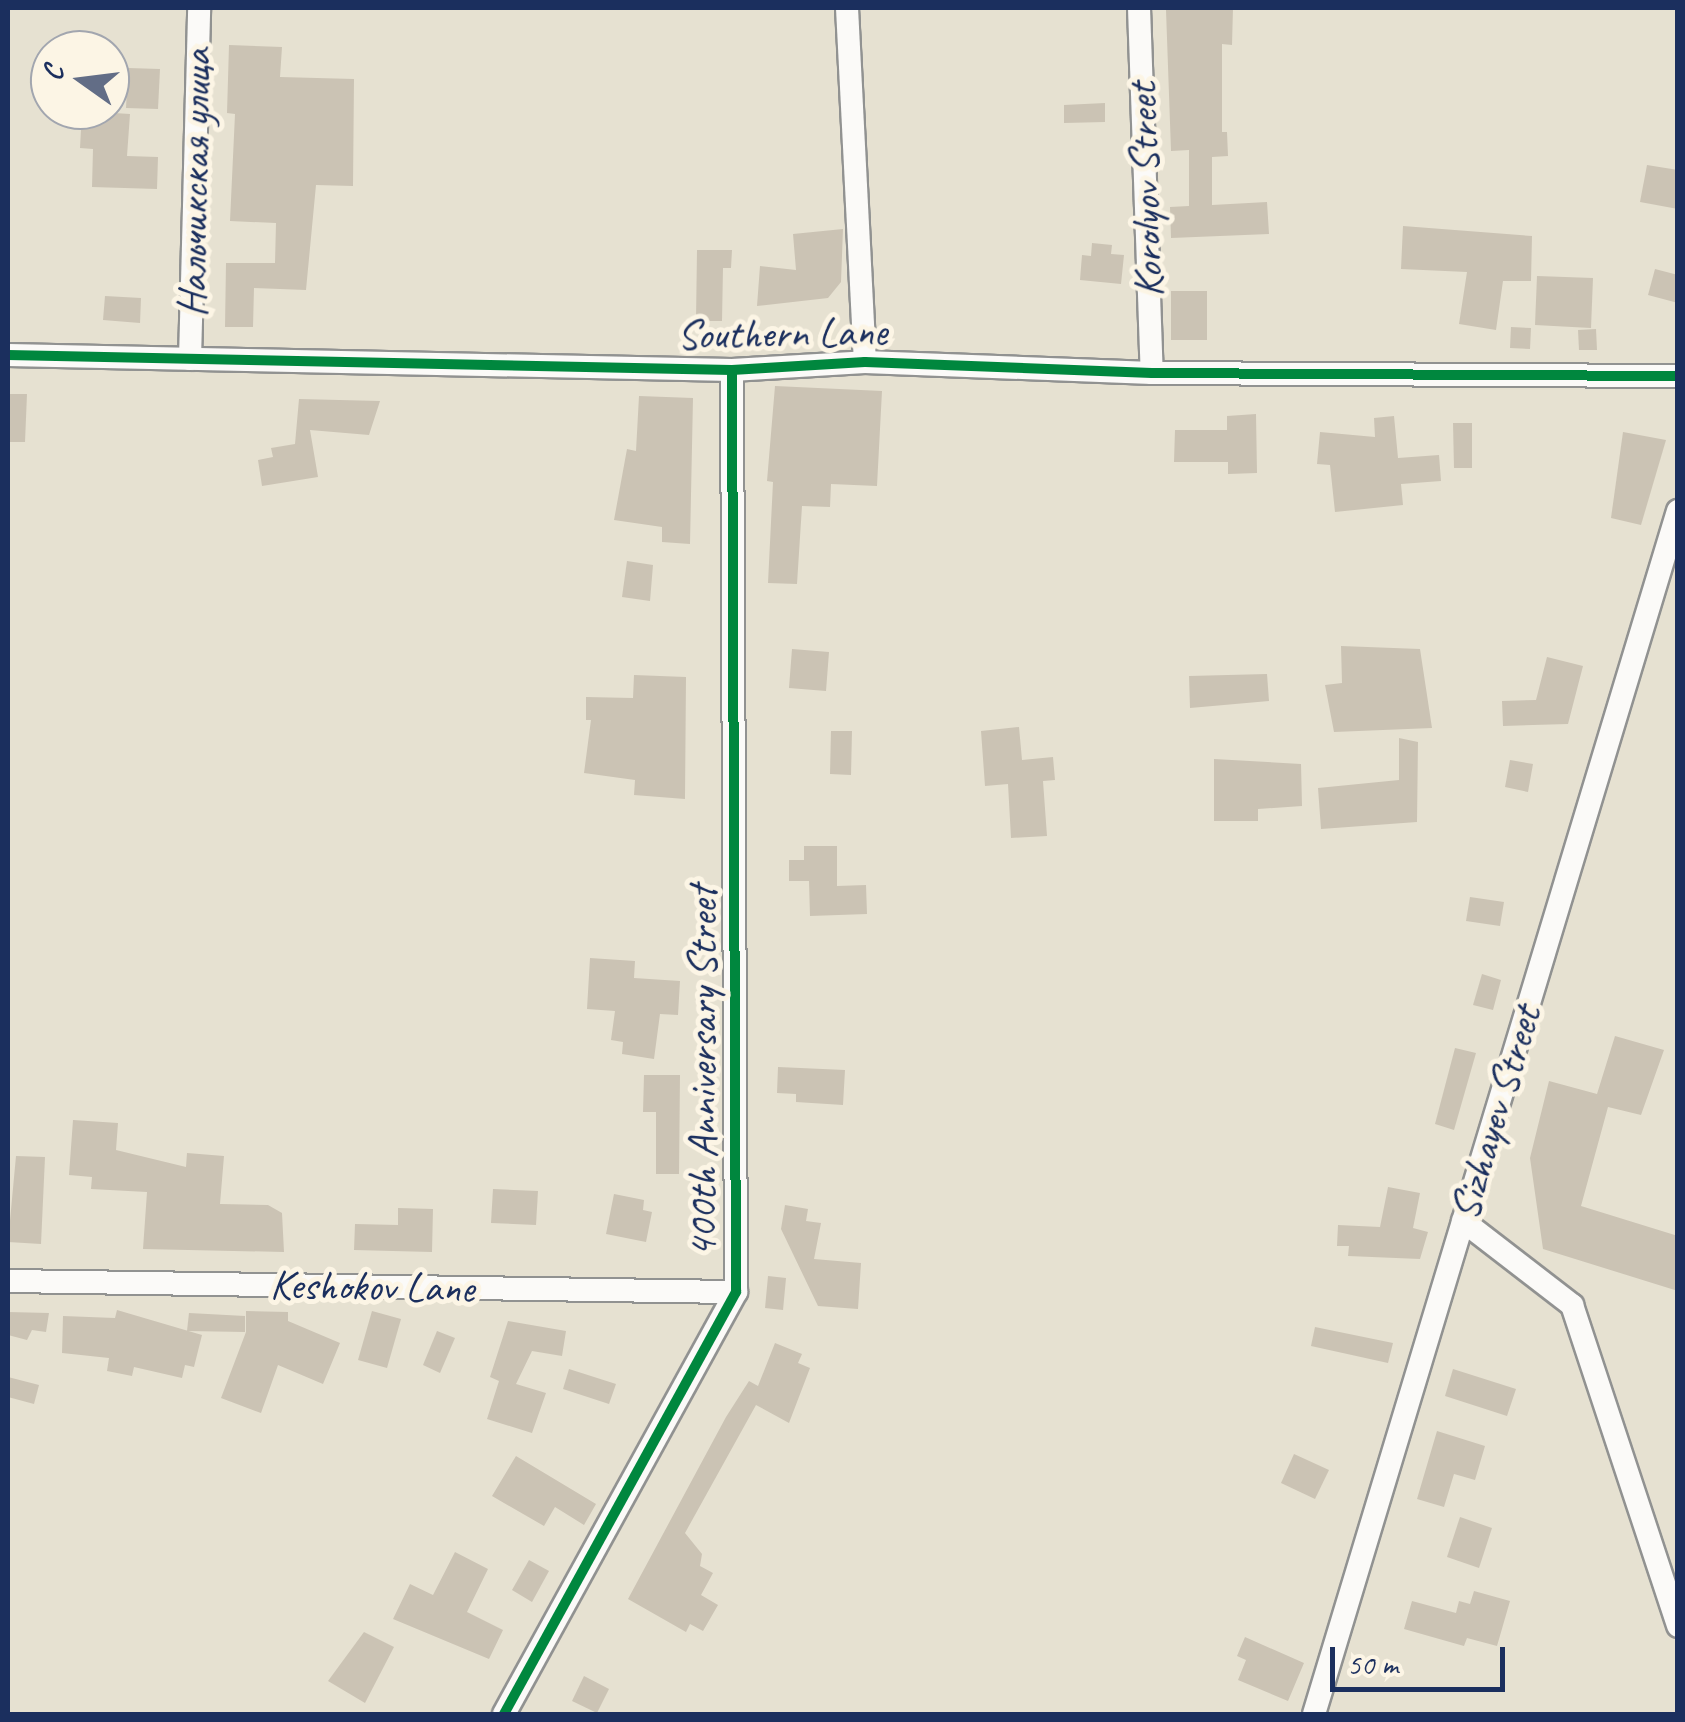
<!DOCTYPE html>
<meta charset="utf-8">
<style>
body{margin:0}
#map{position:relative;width:1685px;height:1722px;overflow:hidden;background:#e6e1d1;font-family:Caveat,sans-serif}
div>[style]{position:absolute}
.building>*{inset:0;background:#cbc3b4}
.roads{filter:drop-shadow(2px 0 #919291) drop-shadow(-2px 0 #919291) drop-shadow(0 2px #919291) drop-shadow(0 -2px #919291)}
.minor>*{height:22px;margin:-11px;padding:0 11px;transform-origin:11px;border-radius:11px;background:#fbfaf8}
.cycleway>*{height:10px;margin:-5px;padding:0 5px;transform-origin:5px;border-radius:5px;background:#00873e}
span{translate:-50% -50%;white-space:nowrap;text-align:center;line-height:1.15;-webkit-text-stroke:10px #fcf5e5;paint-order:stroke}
.street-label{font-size:42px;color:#1b2f5e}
.frame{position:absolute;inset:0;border:10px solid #1b2f5e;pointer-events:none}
.north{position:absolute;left:30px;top:30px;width:100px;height:100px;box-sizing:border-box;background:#fcf5e5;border:2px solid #a2a6af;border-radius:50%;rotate:284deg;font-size:28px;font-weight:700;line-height:40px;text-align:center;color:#1b2f5e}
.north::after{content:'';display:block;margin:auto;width:35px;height:45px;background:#626d86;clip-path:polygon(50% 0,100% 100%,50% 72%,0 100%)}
.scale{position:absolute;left:1330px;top:1647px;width:175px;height:45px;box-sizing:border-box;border:5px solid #1b2f5e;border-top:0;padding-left:12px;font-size:30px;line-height:35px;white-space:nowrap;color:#1b2f5e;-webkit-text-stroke:8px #fcf5e5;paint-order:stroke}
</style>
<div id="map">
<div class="building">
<div style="clip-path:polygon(1211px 8px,1233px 8px,1232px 45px,1222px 44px,1222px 132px,1227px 132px,1228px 156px,1212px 157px,1212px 205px,1267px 202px,1269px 234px,1171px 238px,1170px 207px,1189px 206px,1189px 150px,1171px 151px,1166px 10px)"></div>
<div style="clip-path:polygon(229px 45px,282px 47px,280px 77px,354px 79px,353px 186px,316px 185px,306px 290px,254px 288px,253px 327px,225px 327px,226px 263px,275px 263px,276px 223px,230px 221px,235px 114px,227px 113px)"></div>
<div style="clip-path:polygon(128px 68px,160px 69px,158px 109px,126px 108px)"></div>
<div style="clip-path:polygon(1105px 103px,1105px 122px,1064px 123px,1064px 105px)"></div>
<div style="clip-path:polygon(82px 111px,130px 114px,127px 156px,158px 157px,157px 189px,92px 187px,93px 149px,80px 148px)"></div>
<div style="clip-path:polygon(1647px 165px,1678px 170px,1678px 209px,1640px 202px)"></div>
<div style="clip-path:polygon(1403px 226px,1532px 236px,1531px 281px,1503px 281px,1496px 330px,1459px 324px,1467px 272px,1401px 269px)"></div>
<div style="clip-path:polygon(843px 229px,841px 282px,828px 298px,757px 306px,760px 266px,796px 270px,793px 234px)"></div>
<div style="clip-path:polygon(1092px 243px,1112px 245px,1111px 254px,1124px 255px,1121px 284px,1080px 280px,1082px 255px,1091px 256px)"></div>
<div style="clip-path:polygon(697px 250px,732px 250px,731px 268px,723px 268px,722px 321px,696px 321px)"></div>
<div style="clip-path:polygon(1655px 269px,1678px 275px,1678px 303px,1648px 295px)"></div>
<div style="clip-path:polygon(1537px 276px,1593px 278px,1591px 328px,1535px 325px)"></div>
<div style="clip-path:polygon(1171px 291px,1207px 291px,1207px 340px,1171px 340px)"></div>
<div style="clip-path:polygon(105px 296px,141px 298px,140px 323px,103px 320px)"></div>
<div style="clip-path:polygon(1511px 327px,1531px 328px,1530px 349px,1510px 348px)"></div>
<div style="clip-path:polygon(1596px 329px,1597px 350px,1579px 350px,1578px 330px)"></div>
<div style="clip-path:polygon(775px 386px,882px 391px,877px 486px,831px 484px,830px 507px,802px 506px,797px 584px,768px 583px,773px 482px,767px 481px)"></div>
<div style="clip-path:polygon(8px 394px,27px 394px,25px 442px,8px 442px)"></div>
<div style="clip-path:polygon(639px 396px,693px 398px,690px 544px,662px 542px,662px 527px,614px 520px,627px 449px,636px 451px)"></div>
<div style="clip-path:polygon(299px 399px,380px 401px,369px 435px,310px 430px,318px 477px,262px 486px,258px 460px,273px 457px,271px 448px,295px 444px)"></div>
<div style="clip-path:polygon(1256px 414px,1257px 473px,1228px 474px,1228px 462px,1174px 462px,1175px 430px,1227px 430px,1227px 416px)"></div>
<div style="clip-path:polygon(1394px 416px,1398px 458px,1439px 455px,1441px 481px,1401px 484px,1403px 505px,1335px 512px,1330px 465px,1317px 464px,1320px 432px,1375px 437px,1374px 418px)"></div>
<div style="clip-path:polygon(1453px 423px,1472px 423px,1472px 468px,1454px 468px)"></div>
<div style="clip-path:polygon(1623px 432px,1666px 440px,1641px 525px,1611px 518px)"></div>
<div style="clip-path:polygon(627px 561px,653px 565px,650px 601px,622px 597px)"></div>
<div style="clip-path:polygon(1341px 646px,1420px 649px,1432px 728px,1334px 732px,1325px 685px,1342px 683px)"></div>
<div style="clip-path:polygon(792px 649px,829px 652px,826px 691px,789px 688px)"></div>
<div style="clip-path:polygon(1547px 657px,1583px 666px,1568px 724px,1503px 726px,1502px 701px,1536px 700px)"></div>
<div style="clip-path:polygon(1267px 674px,1269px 701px,1190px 708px,1189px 676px)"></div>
<div style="clip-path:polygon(634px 675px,686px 677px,685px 799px,634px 795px,635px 780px,584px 773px,591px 720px,586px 720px,586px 697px,633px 698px)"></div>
<div style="clip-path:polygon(1019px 727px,1022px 760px,1053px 757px,1055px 780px,1043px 781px,1047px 836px,1011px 838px,1008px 784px,985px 786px,981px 731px)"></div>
<div style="clip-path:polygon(831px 731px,852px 731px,851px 775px,830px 774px)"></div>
<div style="clip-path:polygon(1399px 738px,1418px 742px,1417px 822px,1321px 829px,1318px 788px,1399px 780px)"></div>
<div style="clip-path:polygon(1214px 759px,1301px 764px,1302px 806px,1258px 809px,1258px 821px,1214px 821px)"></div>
<div style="clip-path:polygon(1510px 760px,1533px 764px,1528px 792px,1505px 787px)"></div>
<div style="clip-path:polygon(804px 846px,837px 846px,837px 886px,866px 885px,867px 914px,810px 916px,809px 881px,789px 881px,789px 860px,804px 860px)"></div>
<div style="clip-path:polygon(1470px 897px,1504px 902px,1500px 926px,1466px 921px)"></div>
<div style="clip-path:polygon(590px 958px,635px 961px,634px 978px,680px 981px,678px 1015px,660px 1014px,654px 1059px,622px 1054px,623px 1042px,611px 1040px,615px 1011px,587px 1009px)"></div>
<div style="clip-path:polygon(1482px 974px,1501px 980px,1493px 1010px,1473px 1005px)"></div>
<div style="clip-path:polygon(1615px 1036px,1664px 1050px,1641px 1115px,1608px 1107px,1581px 1206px,1678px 1236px,1678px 1291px,1543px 1249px,1530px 1158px,1549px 1081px,1597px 1094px)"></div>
<div style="clip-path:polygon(1455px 1048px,1476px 1053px,1454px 1130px,1435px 1124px)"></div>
<div style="clip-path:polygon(778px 1067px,845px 1070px,843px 1105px,796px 1102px,796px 1094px,777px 1093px)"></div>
<div style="clip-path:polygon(644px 1075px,680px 1075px,679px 1174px,656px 1174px,656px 1112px,643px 1112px)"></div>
<div style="clip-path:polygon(73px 1120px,118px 1123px,116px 1150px,186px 1167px,187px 1153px,224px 1156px,220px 1204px,268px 1205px,282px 1213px,284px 1252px,143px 1249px,147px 1192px,91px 1189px,92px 1177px,69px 1175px)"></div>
<div style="clip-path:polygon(16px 1156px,45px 1157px,41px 1244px,8px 1242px)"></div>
<div style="clip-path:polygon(1388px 1187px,1420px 1193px,1413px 1228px,1428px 1232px,1420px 1259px,1348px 1256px,1349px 1246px,1337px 1246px,1338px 1225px,1380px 1227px)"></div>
<div style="clip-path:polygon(493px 1189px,538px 1191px,536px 1225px,491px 1223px)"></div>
<div style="clip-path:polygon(614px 1194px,644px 1200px,643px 1210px,652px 1212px,646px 1242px,606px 1234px)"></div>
<div style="clip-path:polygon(785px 1205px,808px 1209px,806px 1221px,821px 1223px,814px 1259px,861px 1263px,858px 1309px,818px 1306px,781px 1229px)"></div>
<div style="clip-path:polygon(398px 1208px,433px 1209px,432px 1252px,354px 1250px,355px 1224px,398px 1225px)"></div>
<div style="clip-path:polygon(768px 1276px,786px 1278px,783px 1310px,765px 1308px)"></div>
<div style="clip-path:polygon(117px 1310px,202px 1335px,194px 1367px,185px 1365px,182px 1378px,134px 1367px,132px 1376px,107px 1371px,109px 1358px,62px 1353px,63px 1316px,115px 1318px)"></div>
<div style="clip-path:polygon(246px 1311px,288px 1312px,288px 1321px,340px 1343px,323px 1384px,278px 1365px,261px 1413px,221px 1398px,246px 1332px)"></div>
<div style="clip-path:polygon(372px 1311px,401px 1319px,387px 1368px,358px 1360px)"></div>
<div style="clip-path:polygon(8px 1312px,49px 1313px,46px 1332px,32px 1330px,27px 1340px,8px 1335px)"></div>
<div style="clip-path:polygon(189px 1313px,245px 1316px,245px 1332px,187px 1331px)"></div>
<div style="clip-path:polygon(508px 1321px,566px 1331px,562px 1356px,532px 1351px,516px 1384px,546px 1393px,532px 1433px,487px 1419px,499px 1381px,490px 1377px)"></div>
<div style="clip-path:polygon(1315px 1327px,1393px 1343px,1388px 1363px,1311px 1346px)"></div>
<div style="clip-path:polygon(437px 1331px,455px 1338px,440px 1373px,423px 1365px)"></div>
<div style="clip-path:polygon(775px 1343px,802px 1354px,798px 1363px,810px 1368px,789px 1423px,756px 1405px,685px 1533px,702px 1554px,700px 1566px,713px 1573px,701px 1595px,718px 1605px,703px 1631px,690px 1624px,686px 1632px,628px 1599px,726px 1417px,749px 1381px,758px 1386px)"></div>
<div style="clip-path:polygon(569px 1369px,616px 1384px,609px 1404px,563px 1389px)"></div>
<div style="clip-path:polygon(1453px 1369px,1516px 1389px,1507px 1416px,1445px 1396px)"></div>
<div style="clip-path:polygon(8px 1377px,39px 1385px,34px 1404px,8px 1397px)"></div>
<div style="clip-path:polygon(1437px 1431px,1485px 1446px,1475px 1480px,1454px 1474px,1444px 1507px,1417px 1499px)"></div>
<div style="clip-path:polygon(1294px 1454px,1329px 1470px,1315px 1499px,1281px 1483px)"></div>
<div style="clip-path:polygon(516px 1456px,596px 1504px,584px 1525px,555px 1507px,544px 1526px,492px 1496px)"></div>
<div style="clip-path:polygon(1460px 1517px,1492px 1528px,1479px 1568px,1447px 1557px)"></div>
<div style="clip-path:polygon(455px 1552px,488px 1569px,467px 1612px,503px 1630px,489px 1659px,393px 1619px,410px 1584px,433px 1595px)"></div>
<div style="clip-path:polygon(529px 1560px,549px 1571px,532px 1602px,512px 1590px)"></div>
<div style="clip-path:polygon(1474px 1591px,1510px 1601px,1497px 1646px,1467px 1638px,1464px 1646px,1404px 1629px,1412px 1601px,1456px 1613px,1459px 1601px,1470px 1604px)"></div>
<div style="clip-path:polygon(364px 1632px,394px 1647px,365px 1703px,328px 1681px)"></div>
<div style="clip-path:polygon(1245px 1637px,1304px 1663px,1288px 1701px,1238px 1680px,1246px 1660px,1237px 1656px)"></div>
<div style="clip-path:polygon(584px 1676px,609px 1689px,597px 1713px,572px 1701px)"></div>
</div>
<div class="roads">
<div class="minor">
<div style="left:847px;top:8px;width:354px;rotate:87.1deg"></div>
<div style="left:1139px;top:8px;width:365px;rotate:88deg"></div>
<div style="left:8px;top:355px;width:724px;rotate:1.19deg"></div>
<div style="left:732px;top:370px;width:133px;rotate:-3.4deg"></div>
<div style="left:865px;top:362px;width:287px;rotate:2.2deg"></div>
<div style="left:1152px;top:373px;width:526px;rotate:0.33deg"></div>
<div style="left:190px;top:359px;width:351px;rotate:-88.5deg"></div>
<div style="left:1463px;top:1221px;width:138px;rotate:37.6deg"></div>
<div style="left:1572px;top:1305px;width:338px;rotate:71.7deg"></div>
<div style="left:8px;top:1281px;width:728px;rotate:0.87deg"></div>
<div style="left:504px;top:1714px;width:482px;rotate:-61.2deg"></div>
<div style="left:736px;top:1292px;width:922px;rotate:-90.25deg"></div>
<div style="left:1314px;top:1714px;width:1257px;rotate:-73.17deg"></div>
</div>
</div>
<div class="cycleway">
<div style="left:8px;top:355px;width:724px;rotate:1.19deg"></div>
<div style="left:732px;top:370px;width:133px;rotate:-3.4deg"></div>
<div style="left:865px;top:362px;width:287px;rotate:2.2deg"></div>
<div style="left:1152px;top:373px;width:526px;rotate:0.33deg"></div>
<div style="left:504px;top:1714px;width:482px;rotate:-61.2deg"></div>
<div style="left:736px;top:1292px;width:922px;rotate:-90.25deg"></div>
</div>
<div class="street-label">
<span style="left:195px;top:183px;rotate:-89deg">Нальчикская улица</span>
<span style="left:1146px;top:190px;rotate:-92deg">Korolyov Street</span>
<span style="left:782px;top:334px;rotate:-1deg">Southern Lane</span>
<span style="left:703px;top:1072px;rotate:-90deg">400th Anniversary Street</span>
<span style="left:1496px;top:1113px;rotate:-73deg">Sizhayev Street</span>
<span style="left:372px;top:1287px;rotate:1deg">Keshokov Lane</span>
</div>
<div class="frame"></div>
<div class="north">С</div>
<div class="scale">50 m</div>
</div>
